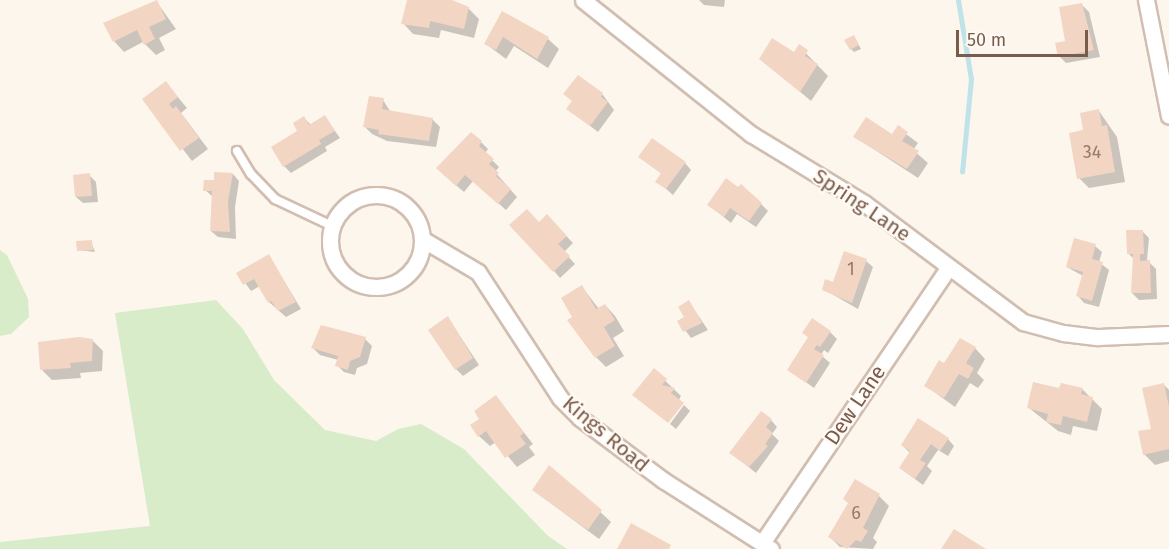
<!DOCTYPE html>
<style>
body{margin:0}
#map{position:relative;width:1169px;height:549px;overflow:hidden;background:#fdf6ec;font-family:"Fira Sans",sans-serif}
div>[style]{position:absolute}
.green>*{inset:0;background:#d8ecc9}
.shadow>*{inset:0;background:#0003}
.stream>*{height:5px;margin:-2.5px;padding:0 2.5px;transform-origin:2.5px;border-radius:2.5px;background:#bfe3e8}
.building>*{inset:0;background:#f3d5c3}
.roads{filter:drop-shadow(2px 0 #d1beb0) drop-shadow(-2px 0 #d1beb0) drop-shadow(0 2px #d1beb0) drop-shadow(0 -2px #d1beb0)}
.service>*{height:8px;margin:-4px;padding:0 4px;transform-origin:4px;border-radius:4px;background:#fff}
.minor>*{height:15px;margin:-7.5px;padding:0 7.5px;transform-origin:7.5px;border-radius:7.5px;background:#fff}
.minor>.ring{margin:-7.5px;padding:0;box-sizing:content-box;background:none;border:15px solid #fff;border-radius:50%}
span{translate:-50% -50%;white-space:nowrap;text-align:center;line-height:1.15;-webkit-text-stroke:4.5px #fffaf3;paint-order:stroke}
.number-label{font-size:18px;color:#987a6a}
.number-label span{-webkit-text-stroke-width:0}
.street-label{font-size:21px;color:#7a5c4d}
.scale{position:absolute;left:956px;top:30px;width:132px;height:27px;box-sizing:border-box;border:3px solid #7a5c4d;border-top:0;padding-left:8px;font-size:18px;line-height:21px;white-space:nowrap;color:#7a5c4d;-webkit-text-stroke:4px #fffaf3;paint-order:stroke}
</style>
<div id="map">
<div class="green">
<div style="clip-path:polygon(0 250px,7px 255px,28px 299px,29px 317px,11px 334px,0 336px)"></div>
<div style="clip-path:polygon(216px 300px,243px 329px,274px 380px,325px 430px,376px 441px,398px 429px,421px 424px,464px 449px,548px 536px,567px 549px,0 549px,0 542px,150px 526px,115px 313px)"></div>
</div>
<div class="shadow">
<div style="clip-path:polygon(408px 0,448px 0,468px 8px,479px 19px,474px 38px,441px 30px,439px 38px,413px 34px,403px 23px)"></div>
<div style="clip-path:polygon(699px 0,725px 0,724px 7px,704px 5px)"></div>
<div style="clip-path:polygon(156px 1px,176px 29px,159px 38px,165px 50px,156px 55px,143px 42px,124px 52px,114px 41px)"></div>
<div style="clip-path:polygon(1082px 5px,1089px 12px,1100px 57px,1066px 63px,1059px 56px)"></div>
<div style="clip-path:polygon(503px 13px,548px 39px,559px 49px,548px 68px,514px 46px,506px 59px,486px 44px)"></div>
<div style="clip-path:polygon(854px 37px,861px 49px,854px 52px,851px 49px)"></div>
<div style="clip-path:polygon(799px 46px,828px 76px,811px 101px,761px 59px,794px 54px)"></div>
<div style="clip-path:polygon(578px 77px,603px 95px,614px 110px,598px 132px,568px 109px,573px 102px,565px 94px)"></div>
<div style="clip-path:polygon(166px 83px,187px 108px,181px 113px,208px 149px,192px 161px,144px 99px)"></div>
<div style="clip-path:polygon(383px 100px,390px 111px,433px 120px,440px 127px,436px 147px,387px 141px,372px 134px,365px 127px)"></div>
<div style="clip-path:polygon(1099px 111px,1117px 137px,1125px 182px,1089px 188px,1079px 178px,1085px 131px)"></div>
<div style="clip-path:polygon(325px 117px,340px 138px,325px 147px,327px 151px,291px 173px,284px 166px,304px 118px,311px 125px)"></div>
<div style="clip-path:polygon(898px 128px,918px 143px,913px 150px,928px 163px,918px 178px,855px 137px,892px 136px)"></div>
<div style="clip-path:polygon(481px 142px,488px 149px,485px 153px,499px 167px,495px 172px,517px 197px,506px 210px,473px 181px,464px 192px,444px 175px)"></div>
<div style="clip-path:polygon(647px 163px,685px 163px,691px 170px,673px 195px,657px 181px,662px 174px)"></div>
<div style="clip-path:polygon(233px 174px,239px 181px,235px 207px,236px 239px,218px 237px,211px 231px,213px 197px,205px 190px)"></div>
<div style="clip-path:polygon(89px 175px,96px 182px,98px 202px,83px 203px,76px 197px)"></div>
<div style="clip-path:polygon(761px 204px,768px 211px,756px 227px,737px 214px,731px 223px,709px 205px)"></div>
<div style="clip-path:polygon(547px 216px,573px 243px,564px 252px,575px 264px,560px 278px,554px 271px,539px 224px)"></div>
<div style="clip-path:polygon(1142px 231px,1149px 238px,1147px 260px,1156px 269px,1157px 299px,1139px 300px,1132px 293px,1134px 259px,1128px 253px)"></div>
<div style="clip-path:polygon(91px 242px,95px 252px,78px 250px)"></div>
<div style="clip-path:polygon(1095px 246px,1102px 252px,1099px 262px,1109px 270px,1099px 307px,1084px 303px,1078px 296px,1083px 276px,1067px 267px)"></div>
<div style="clip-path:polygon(269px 256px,301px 309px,286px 317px,269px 302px,260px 286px,251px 291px,238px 273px)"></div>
<div style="clip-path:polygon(866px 261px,873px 267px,858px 309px,823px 289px)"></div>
<div style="clip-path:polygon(582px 287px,599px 309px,605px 305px,615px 316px,624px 331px,613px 338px,624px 356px,606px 367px,596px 357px,574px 317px)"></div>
<div style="clip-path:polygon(689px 302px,708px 330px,691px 338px,679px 322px,686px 318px)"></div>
<div style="clip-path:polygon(448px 318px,479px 365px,463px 376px,456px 369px)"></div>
<div style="clip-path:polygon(830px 332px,837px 339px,828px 353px,824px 350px,821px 355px,830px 363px,814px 388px,789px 370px,809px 338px,804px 333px)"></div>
<div style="clip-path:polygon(365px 339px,372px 346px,367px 364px,357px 368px,355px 375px,344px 372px,337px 365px,338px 360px,320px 355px,313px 348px)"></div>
<div style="clip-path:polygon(93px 341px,103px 351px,102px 371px,80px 373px,81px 378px,52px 380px,42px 370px)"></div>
<div style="clip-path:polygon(975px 348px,985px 359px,977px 373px,984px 380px,978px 388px,970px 383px,955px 407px,926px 386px)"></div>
<div style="clip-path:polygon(654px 370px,681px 396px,667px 422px)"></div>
<div style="clip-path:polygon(1164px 385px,1169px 390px,1169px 461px,1155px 465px,1144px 454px)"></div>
<div style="clip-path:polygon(1082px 389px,1102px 409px,1097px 431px,1073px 426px,1071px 435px,1058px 431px,1029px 408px,1060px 390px)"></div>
<div style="clip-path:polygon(496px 397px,533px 444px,529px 447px,535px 455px,517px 467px,496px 442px,490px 446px,479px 436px,481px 419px)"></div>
<div style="clip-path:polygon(684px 405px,690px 411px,676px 429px,670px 424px)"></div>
<div style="clip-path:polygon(771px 420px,777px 427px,772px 434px,779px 441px,756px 473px,731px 453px)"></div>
<div style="clip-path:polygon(948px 439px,954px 446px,948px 456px,938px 450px,927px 466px,932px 471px,923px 485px,900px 468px,910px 453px,902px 445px)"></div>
<div style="clip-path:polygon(533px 490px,595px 507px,611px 522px,599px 539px)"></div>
<div style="clip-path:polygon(879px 496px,889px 506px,873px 538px,877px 542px,873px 549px,840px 547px,830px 537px)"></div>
</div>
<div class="stream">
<div style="left:958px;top:0;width:80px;rotate:80.7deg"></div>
<div style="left:971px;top:79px;width:93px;rotate:95.5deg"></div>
</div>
<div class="building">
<div style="clip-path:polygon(157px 0,166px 19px,149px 27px,155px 39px,144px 45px,137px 30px,113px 42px,103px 23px)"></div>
<div style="clip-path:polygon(407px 0,452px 0,469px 7px,464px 29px,430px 21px,429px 28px,401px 24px)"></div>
<div style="clip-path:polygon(1082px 3px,1094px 50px,1058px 57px,1055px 43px,1065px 41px,1059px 7px)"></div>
<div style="clip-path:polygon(502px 11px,549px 37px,537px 59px,503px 37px,496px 50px,484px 44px)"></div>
<div style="clip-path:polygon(854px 35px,859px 45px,850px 50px,844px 40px)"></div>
<div style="clip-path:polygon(772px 38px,794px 52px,799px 44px,808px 50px,805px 56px,818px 64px,800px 92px,759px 59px)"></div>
<div style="clip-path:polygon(578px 75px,603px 93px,601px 97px,608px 102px,590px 126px,566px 109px,572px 101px,563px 94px)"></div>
<div style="clip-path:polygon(166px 81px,178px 97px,169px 104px,173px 109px,176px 106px,199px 138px,180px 151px,142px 99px)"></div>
<div style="clip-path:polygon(369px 96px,384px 98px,382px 109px,433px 118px,429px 141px,378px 134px,379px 130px,363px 127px)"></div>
<div style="clip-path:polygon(1099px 109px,1102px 126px,1107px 125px,1115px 172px,1077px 179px,1069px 133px,1083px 130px,1080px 113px)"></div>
<div style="clip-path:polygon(325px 115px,335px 131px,319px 140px,321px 144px,283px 167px,271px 147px,297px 131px,293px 123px,304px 116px,309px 125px)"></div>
<div style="clip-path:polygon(866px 117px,892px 134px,898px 125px,908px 132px,902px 141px,919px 151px,907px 169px,853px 137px)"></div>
<div style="clip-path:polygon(471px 132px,482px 141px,479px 146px,494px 159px,489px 164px,499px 173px,496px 176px,511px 189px,498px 204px,465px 175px,456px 186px,436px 168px)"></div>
<div style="clip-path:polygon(652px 138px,686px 162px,666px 189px,655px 182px,661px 173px,638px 157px)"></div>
<div style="clip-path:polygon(214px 172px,233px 173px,228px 202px,230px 232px,210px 231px,212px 191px,203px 191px,204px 180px,214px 180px)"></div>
<div style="clip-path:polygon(90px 173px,92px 196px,75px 197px,73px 175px)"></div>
<div style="clip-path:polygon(726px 178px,738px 187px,741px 184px,762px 203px,749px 221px,730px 208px,724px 217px,707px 205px)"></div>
<div style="clip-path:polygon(527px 209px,539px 222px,547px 214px,567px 236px,558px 244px,570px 256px,553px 272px,509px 225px)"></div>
<div style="clip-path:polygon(1126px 230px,1143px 230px,1144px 254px,1140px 254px,1140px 261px,1150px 260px,1151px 293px,1131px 293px,1133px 254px,1127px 254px)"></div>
<div style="clip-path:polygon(1074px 238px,1096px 244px,1092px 259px,1103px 262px,1092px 301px,1076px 296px,1083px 272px,1066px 267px)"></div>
<div style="clip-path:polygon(92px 240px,93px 250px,77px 251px,76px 241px)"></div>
<div style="clip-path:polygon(844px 251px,867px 259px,852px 303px,822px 290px,825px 279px,833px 282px)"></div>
<div style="clip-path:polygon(269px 254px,296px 302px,278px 311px,271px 301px,268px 303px,254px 279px,243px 285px,236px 273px)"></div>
<div style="clip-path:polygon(582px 285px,596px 309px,605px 304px,615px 320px,604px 327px,615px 346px,595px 358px,567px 320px,572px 317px,561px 298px)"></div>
<div style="clip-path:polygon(689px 300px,702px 323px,683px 332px,677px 321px,684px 317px,678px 307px)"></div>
<div style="clip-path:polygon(448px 316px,473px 358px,455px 370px,428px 330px)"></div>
<div style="clip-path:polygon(812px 318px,831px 331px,820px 347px,817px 345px,814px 349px,824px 355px,806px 383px,787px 370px,808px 337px,802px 333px)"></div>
<div style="clip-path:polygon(321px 325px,366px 337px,360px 357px,350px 361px,348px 370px,335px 366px,338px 356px,311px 348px)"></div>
<div style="clip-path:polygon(79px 337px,93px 339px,92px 361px,70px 363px,71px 368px,40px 370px,38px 342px)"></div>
<div style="clip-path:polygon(960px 338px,976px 347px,966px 363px,974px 368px,968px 379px,959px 374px,944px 398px,924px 386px,939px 360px,944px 363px)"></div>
<div style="clip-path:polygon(654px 368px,667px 379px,662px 385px,675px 388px,671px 393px,684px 403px,668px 423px,632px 395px)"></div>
<div style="clip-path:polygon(1033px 382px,1059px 388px,1061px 383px,1083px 388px,1081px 394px,1093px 397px,1087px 422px,1063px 416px,1061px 425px,1046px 422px,1048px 414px,1027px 408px)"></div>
<div style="clip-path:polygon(1164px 383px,1169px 407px,1169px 449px,1143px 455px,1138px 431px,1151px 429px,1142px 388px)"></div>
<div style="clip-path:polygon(496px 395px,524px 433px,520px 436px,526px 444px,505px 458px,486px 431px,478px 437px,470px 425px,479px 419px,474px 411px)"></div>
<div style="clip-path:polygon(761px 411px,772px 419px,766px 427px,773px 433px,765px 444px,768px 446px,749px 467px,729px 453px)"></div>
<div style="clip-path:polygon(918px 418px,949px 438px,940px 451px,931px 444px,920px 460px,926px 463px,915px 479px,899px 468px,910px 451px,901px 445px)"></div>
<div style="clip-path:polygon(549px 465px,602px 510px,588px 530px,532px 490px)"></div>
<div style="clip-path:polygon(855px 479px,880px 494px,863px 528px,868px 531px,861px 542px,856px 540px,847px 549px,828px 537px,848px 503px,843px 499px)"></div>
<div style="clip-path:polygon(631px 523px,671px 545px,669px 549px,617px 549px)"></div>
<div style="clip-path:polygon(954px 529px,986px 549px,941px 549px)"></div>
</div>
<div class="roads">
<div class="service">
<div style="left:237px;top:151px;width:27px;rotate:59deg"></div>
<div style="left:251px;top:174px;width:35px;rotate:46deg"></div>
<div style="left:275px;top:199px;width:63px;rotate:25.3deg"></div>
</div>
<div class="minor">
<div style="left:583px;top:0;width:215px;rotate:38.6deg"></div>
<div style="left:751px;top:134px;width:132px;rotate:31.4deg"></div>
<div style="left:864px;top:203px;width:199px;rotate:36.8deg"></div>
<div style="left:1023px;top:322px;width:41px;rotate:15.4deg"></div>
<div style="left:1063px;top:333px;width:35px;rotate:7deg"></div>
<div style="left:1098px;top:337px;width:71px;rotate:-2.4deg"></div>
<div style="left:1146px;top:0;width:118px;rotate:78.8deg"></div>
<div class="ring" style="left:330px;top:195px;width:77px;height:77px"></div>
<div style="left:422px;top:239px;width:65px;rotate:30.5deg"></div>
<div style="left:478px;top:272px;width:150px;rotate:56.9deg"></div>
<div style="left:560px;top:398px;width:28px;rotate:45deg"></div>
<div style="left:580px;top:418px;width:104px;rotate:36.8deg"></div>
<div style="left:663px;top:480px;width:128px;rotate:32.6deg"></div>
<div style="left:762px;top:543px;width:333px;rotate:-55.9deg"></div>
</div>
</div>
<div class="number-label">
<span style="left:1092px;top:152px">34</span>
<span style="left:851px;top:269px">1</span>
<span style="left:856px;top:513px">6</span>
</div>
<div class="street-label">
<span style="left:862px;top:205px;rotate:34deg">Spring Lane</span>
<span style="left:855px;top:405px;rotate:-56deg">Dew Lane</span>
<span style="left:606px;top:434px;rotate:40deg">Kings Road</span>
</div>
<div class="scale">50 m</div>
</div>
